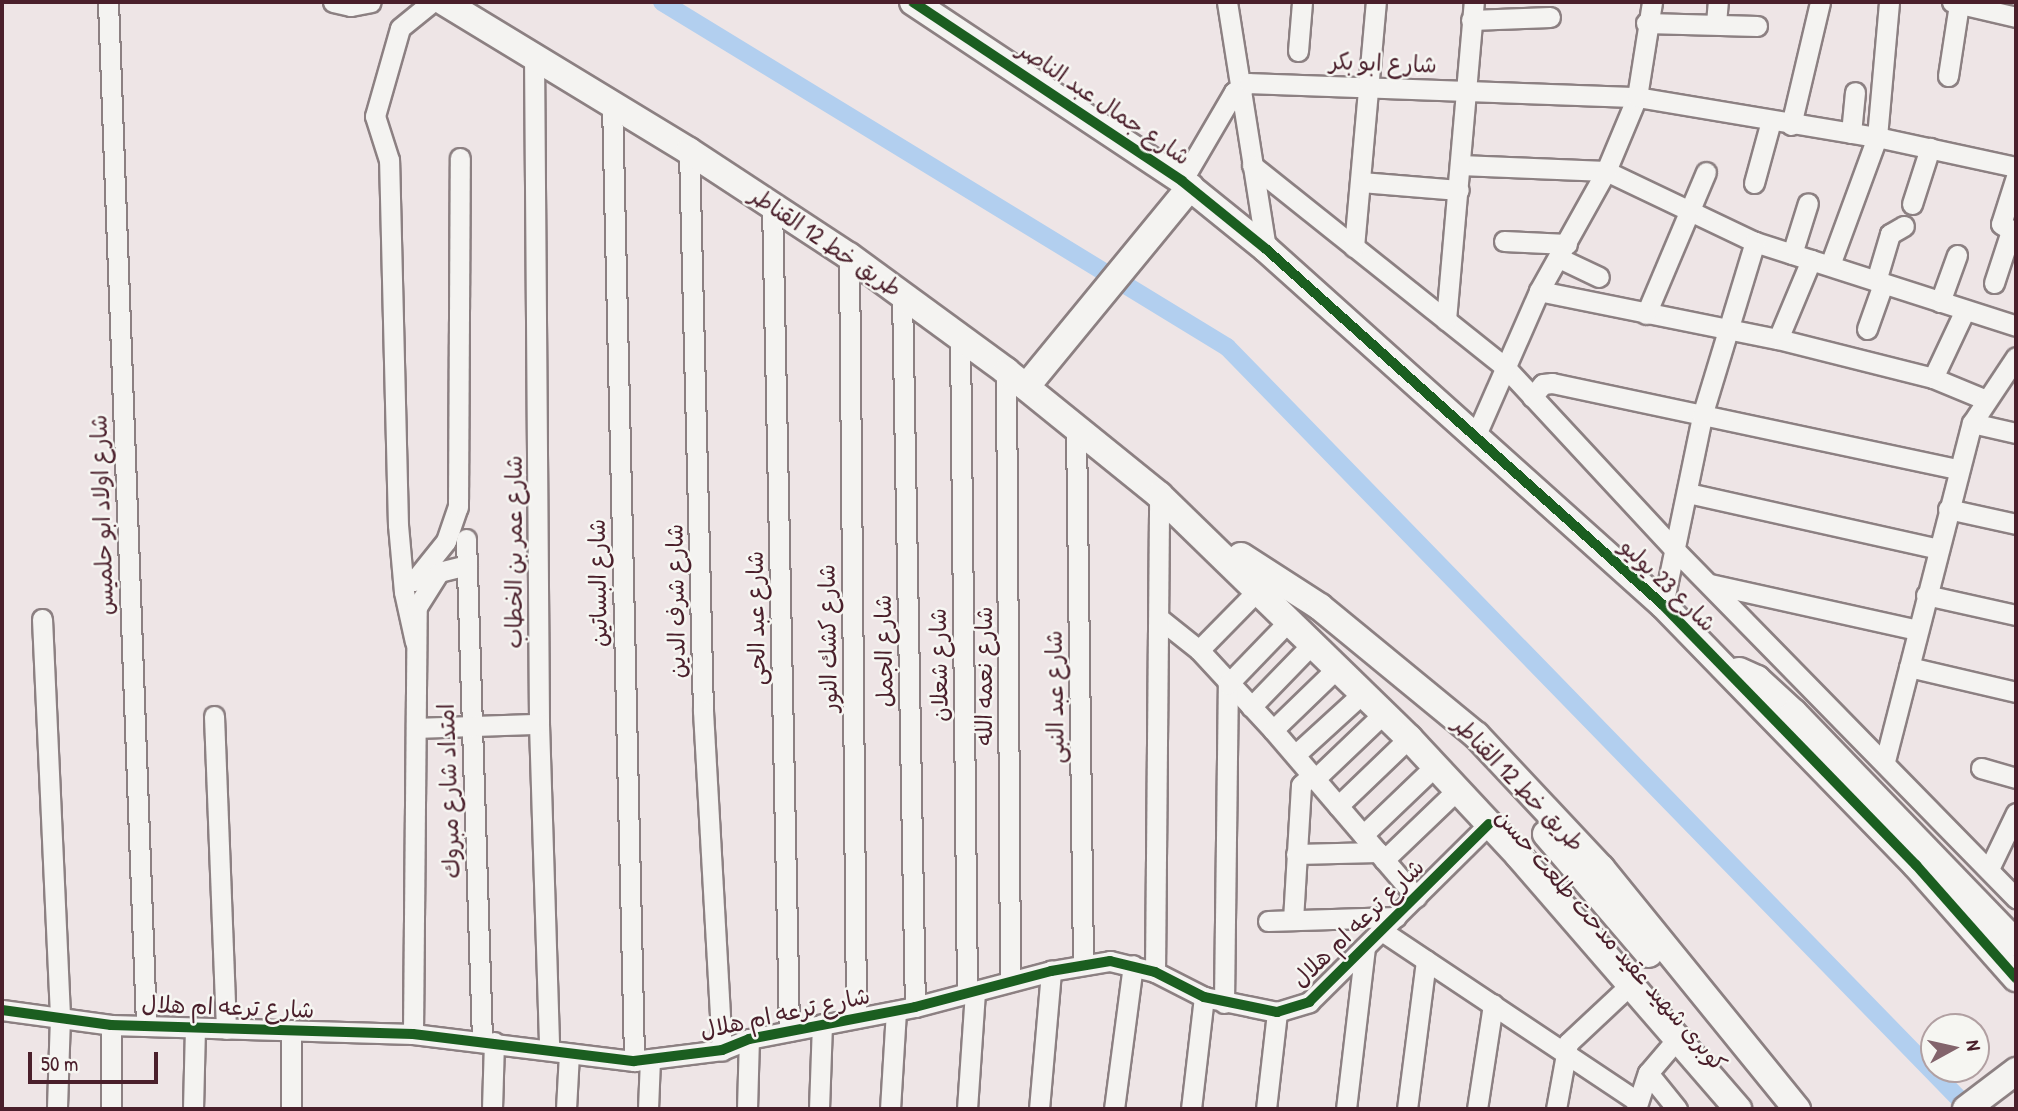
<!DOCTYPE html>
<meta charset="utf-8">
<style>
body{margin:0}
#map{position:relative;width:2018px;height:1111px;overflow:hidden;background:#eee5e6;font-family:"Patrick Hand","Playpen Sans Arabic",sans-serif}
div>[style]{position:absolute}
.canal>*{height:18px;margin:-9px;padding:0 9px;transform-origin:9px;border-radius:9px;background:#b2cfef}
.roads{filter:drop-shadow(2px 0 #8c8082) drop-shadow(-2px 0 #8c8082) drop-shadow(0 2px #8c8082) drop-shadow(0 -2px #8c8082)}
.street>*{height:19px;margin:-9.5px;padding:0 9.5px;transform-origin:9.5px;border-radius:9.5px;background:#f4f3f1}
.secondary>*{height:26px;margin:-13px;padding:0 13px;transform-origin:13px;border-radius:13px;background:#f4f3f1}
.cycleway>*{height:10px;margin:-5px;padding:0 5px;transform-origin:5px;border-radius:5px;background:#1b5e20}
span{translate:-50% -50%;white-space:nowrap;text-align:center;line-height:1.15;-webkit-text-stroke:5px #f6f6f2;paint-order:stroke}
.street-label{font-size:23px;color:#4a1f2b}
.frame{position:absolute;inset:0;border:4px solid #4a1f2b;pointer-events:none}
.north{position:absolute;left:1920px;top:1013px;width:70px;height:70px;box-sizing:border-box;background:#f6f6f2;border:2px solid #b1a0a2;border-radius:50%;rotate:82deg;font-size:19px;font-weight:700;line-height:28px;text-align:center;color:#4a1f2b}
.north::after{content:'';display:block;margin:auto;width:24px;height:32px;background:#83646c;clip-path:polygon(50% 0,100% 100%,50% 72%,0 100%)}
.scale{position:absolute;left:28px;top:1052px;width:130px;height:32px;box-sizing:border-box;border:4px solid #4a1f2b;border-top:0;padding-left:9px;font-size:21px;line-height:24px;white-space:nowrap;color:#4a1f2b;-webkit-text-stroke:5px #f6f6f2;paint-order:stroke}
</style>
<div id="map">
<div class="canal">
<div style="left:662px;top:2px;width:662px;rotate:31.41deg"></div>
<div style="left:1227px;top:347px;width:1064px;rotate:45.76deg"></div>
</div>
<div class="roads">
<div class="street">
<div style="left:108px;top:2px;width:1025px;rotate:87.87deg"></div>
<div style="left:333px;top:2px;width:18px;rotate:13deg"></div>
<div style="left:351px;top:6px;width:20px;rotate:-11deg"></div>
<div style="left:1227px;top:2px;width:250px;rotate:81deg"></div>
<div style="left:1952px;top:2px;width:66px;rotate:13.2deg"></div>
<div style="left:1471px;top:20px;width:79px;rotate:-2.2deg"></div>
<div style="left:1646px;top:23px;width:111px;rotate:1.5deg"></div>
<div style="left:1716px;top:23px;width:21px;rotate:-85deg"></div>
<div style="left:1298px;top:51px;width:49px;rotate:-85.3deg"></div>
<div style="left:534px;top:53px;width:671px;rotate:89.57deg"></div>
<div style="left:539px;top:724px;width:326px;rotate:88.2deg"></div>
<div style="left:1948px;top:76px;width:73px;rotate:-81.3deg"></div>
<div style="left:612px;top:103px;width:958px;rotate:88.68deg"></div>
<div style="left:1791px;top:125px;width:126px;rotate:-76.7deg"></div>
<div style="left:1851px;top:133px;width:41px;rotate:-84.4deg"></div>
<div style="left:689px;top:151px;width:560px;rotate:88.57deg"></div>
<div style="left:703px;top:711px;width:340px;rotate:86.8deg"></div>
<div style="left:1252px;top:165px;width:324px;rotate:38.6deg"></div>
<div style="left:1505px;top:367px;width:248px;rotate:47.1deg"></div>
<div style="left:1674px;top:549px;width:489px;rotate:45.6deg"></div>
<div style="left:1460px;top:165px;width:146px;rotate:2.4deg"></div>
<div style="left:1606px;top:171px;width:165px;rotate:25.5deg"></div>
<div style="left:1755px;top:242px;width:274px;rotate:17.8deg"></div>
<div style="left:2016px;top:177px;width:49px;rotate:107.7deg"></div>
<div style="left:2001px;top:224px;width:17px;rotate:31deg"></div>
<div style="left:1182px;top:181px;width:103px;rotate:-59.7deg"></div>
<div style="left:1234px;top:92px;width:17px;rotate:-31deg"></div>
<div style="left:1249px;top:83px;width:388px;rotate:2.1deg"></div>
<div style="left:1637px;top:97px;width:243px;rotate:9.5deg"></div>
<div style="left:1877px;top:137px;width:142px;rotate:12.2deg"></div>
<div style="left:1361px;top:182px;width:98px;rotate:4.7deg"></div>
<div style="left:1754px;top:183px;width:64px;rotate:-74.7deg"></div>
<div style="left:772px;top:204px;width:827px;rotate:88.82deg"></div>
<div style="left:1912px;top:204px;width:59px;rotate:-72.2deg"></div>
<div style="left:1504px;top:241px;width:63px;rotate:2.7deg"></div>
<div style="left:1354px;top:247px;width:246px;rotate:-84.9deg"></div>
<div style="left:1792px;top:254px;width:53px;rotate:-72.6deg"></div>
<div style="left:849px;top:256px;width:762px;rotate:89.47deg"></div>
<div style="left:1559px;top:258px;width:44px;rotate:25.4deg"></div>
<div style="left:1830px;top:265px;width:136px;rotate:-69.8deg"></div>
<div style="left:1877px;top:137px;width:136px;rotate:-84.9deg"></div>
<div style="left:1876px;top:281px;width:49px;rotate:-73.4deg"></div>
<div style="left:1890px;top:234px;width:16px;rotate:-30deg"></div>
<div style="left:1994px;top:283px;width:55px;rotate:-71.9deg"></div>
<div style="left:1539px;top:291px;width:244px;rotate:11.4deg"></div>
<div style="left:1778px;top:339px;width:160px;rotate:14.1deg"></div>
<div style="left:1933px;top:378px;width:55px;rotate:22.4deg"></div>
<div style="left:902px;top:294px;width:713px;rotate:88.96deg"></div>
<div style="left:1940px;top:302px;width:50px;rotate:-70.1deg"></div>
<div style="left:1646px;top:314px;width:154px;rotate:-67.1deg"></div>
<div style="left:1446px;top:320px;width:319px;rotate:-85deg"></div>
<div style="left:1867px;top:329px;width:48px;rotate:-70.4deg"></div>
<div style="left:960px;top:336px;width:658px;rotate:89.39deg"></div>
<div style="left:1778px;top:339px;width:86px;rotate:-67.3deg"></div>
<div style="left:1006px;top:371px;width:609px;rotate:89.62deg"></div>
<div style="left:1933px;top:378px;width:73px;rotate:-64.8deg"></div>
<div style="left:1532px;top:397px;width:17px;rotate:-50deg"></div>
<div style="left:1543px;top:384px;width:9px;rotate:-6deg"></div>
<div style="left:1552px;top:383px;width:415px;rotate:12deg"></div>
<div style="left:1972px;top:423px;width:45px;rotate:12.8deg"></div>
<div style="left:1076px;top:429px;width:535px;rotate:89.25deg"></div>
<div style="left:1475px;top:437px;width:159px;rotate:-66.3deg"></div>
<div style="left:1539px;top:291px;width:137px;rotate:-60.8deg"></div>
<div style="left:1606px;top:171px;width:80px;rotate:-67.3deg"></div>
<div style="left:1637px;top:97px;width:96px;rotate:-81deg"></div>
<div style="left:1688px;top:493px;width:256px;rotate:12.6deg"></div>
<div style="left:1948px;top:509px;width:70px;rotate:12.4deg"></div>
<div style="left:466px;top:539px;width:502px;rotate:88.17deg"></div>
<div style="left:414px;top:581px;width:51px;rotate:-51.3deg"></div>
<div style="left:446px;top:541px;width:36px;rotate:-71deg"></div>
<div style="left:458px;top:507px;width:349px;rotate:-89.7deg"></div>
<div style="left:1710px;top:584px;width:212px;rotate:12.5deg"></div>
<div style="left:1926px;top:595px;width:92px;rotate:12.5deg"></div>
<div style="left:1663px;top:605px;width:193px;rotate:-78.3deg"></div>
<div style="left:1702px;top:416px;width:182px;rotate:-73.1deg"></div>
<div style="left:42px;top:619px;width:398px;rotate:87.4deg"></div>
<div style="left:60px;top:1017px;width:92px;rotate:91.9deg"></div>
<div style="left:1160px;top:619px;width:50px;rotate:38.5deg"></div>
<div style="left:1199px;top:650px;width:109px;rotate:47.2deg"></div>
<div style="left:1273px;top:730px;width:220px;rotate:49.4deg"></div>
<div style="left:415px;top:642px;width:51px;rotate:-102.4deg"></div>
<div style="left:404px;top:592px;width:67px;rotate:-95.1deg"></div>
<div style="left:398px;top:525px;width:365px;rotate:-91.4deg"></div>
<div style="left:389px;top:160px;width:46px;rotate:-107.7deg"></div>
<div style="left:375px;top:116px;width:91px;rotate:-74.1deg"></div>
<div style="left:400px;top:28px;width:41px;rotate:-39.1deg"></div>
<div style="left:1199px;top:650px;width:84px;rotate:-45.5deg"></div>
<div style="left:1909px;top:667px;width:110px;rotate:13.2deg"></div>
<div style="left:1251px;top:707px;width:86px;rotate:-45.9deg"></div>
<div style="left:214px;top:716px;width:313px;rotate:87.8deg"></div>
<div style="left:416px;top:728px;width:123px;rotate:-1.9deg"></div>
<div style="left:1273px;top:730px;width:89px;rotate:-44.1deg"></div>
<div style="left:1295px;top:755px;width:92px;rotate:-42.4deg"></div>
<div style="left:1885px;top:761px;width:349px;rotate:-75.6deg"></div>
<div style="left:1972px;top:423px;width:79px;rotate:-56.3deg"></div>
<div style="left:1981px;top:768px;width:36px;rotate:16deg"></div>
<div style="left:1315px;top:779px;width:95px;rotate:-43.7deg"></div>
<div style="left:1338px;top:806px;width:98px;rotate:-43.8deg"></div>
<div style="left:1363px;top:835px;width:100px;rotate:-43.8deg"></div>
<div style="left:1296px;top:854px;width:82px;rotate:-1.4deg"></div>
<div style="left:1384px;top:860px;width:101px;rotate:-43.8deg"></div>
<div style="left:1989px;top:869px;width:62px;rotate:-64.3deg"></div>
<div style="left:1293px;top:920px;width:135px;rotate:-86.6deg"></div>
<div style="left:1301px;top:785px;width:15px;rotate:-42deg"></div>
<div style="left:1268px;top:921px;width:128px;rotate:-1.8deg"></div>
<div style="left:1382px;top:931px;width:306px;rotate:33.7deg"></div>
<div style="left:1155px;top:972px;width:477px;rotate:-89.5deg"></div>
<div style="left:1224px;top:1003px;width:319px;rotate:-89.3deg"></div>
<div style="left:1228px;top:684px;width:85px;rotate:-46deg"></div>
<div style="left:2px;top:1010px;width:110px;rotate:7.8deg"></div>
<div style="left:111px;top:1025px;width:302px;rotate:1.7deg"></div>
<div style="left:413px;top:1034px;width:223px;rotate:7deg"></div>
<div style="left:634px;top:1061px;width:89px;rotate:-7.1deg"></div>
<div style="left:722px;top:1050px;width:29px;rotate:-22deg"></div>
<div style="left:749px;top:1039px;width:169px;rotate:-10.9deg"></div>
<div style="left:915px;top:1007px;width:141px;rotate:-14.8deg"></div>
<div style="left:1051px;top:971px;width:60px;rotate:-9.6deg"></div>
<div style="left:1110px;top:961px;width:46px;rotate:13.7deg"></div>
<div style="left:1155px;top:972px;width:55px;rotate:27deg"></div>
<div style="left:1204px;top:997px;width:75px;rotate:11.6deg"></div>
<div style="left:1277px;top:1012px;width:34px;rotate:-17deg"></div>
<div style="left:1309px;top:1002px;width:253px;rotate:-44.7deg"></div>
<div style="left:291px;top:1030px;width:79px;rotate:90deg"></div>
<div style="left:413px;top:1034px;width:427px;rotate:-89.5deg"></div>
<div style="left:417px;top:607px;width:41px;rotate:-57.8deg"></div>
<div style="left:439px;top:572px;width:29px;rotate:-14deg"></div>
<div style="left:1648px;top:1073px;width:46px;rotate:51.1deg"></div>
<div style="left:111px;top:1109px;width:84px;rotate:-90deg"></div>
<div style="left:193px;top:1109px;width:80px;rotate:-88.6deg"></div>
<div style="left:492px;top:1109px;width:67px;rotate:-88.3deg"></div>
<div style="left:566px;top:1109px;width:55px;rotate:-86.9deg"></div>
<div style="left:648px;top:1109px;width:50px;rotate:-87.7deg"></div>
<div style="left:747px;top:1109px;width:70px;rotate:-88.4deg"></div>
<div style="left:819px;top:1109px;width:85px;rotate:-88deg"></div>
<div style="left:890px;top:1109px;width:98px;rotate:-86.5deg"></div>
<div style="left:967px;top:1109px;width:118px;rotate:-86.1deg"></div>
<div style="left:1039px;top:1109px;width:139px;rotate:-85deg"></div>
<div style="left:1114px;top:1109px;width:145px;rotate:-82.5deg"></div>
<div style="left:1191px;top:1109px;width:113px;rotate:-83.4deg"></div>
<div style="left:1266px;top:1109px;width:98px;rotate:-83.5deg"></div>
<div style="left:1346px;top:1109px;width:162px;rotate:-83.3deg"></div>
<div style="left:1407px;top:1109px;width:150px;rotate:-82.7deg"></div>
<div style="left:1477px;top:1109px;width:106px;rotate:-81.3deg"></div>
<div style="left:1556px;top:1109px;width:67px;rotate:-79.7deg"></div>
<div style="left:1568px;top:1043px;width:85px;rotate:-43.1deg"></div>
<div style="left:1636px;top:1109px;width:38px;rotate:-72deg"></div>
<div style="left:1648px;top:1073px;width:45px;rotate:-49.5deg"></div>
</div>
<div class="secondary">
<div style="left:444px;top:2px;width:287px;rotate:31.3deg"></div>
<div style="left:689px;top:151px;width:191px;rotate:33.3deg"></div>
<div style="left:849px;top:256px;width:195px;rotate:36.2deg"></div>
<div style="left:1006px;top:371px;width:197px;rotate:39deg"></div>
<div style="left:1159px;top:495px;width:349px;rotate:44.2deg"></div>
<div style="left:1409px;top:738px;width:161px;rotate:47deg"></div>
<div style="left:1519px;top:856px;width:335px;rotate:49.1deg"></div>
<div style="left:913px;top:2px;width:323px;rotate:33.6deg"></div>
<div style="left:1182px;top:181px;width:108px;rotate:39deg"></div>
<div style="left:1266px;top:249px;width:533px;rotate:41.88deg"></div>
<div style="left:1663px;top:605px;width:363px;rotate:45.8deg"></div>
<div style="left:1916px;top:865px;width:151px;rotate:48.5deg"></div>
<div style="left:1026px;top:387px;width:259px;rotate:-50.6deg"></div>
<div style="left:1241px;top:556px;width:94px;rotate:32.8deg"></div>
<div style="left:1320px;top:607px;width:202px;rotate:39.4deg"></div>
<div style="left:1476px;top:735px;width:183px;rotate:46.8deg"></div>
<div style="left:1601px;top:868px;width:311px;rotate:50.9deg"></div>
<div style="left:1739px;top:671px;width:20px;rotate:24deg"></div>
<div style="left:1757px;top:679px;width:50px;rotate:42.6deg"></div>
<div style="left:1794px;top:713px;width:320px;rotate:46deg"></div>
<div style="left:1546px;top:834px;width:158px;rotate:49.4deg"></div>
<div style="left:1966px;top:1109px;width:63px;rotate:-37.2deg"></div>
</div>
</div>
<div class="cycleway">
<div style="left:913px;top:2px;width:323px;rotate:33.6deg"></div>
<div style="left:1182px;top:181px;width:108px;rotate:39deg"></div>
<div style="left:1266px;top:249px;width:533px;rotate:41.88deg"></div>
<div style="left:1663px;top:605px;width:363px;rotate:45.8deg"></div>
<div style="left:1916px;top:865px;width:151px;rotate:48.5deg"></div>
<div style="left:2px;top:1010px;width:110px;rotate:7.8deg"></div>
<div style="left:111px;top:1025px;width:302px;rotate:1.7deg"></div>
<div style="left:413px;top:1034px;width:223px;rotate:7deg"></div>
<div style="left:634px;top:1061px;width:89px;rotate:-7.1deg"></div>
<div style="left:722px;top:1050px;width:29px;rotate:-22deg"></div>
<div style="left:749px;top:1039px;width:169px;rotate:-10.9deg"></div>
<div style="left:915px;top:1007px;width:141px;rotate:-14.8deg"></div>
<div style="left:1051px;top:971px;width:60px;rotate:-9.6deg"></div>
<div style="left:1110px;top:961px;width:46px;rotate:13.7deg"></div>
<div style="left:1155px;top:972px;width:55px;rotate:27deg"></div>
<div style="left:1204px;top:997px;width:75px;rotate:11.6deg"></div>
<div style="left:1277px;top:1012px;width:34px;rotate:-17deg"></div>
<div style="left:1309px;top:1002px;width:253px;rotate:-44.7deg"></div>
</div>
<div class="street-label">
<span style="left:1383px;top:63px;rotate:2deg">شارع ابو بكر</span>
<span style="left:1104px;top:103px;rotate:34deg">شارع جمال عبد الناصر</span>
<span style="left:826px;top:242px;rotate:34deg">طريق خط 12 القناطر</span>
<span style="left:102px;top:515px;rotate:-92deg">شارع اولاد ابو حلميس</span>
<span style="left:514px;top:552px;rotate:-90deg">شارع عمر بن الخطاب</span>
<span style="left:598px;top:583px;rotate:-91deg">شارع البساتين</span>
<span style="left:1668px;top:585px;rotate:44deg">شارع 23 يوليو</span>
<span style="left:676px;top:601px;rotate:-91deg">شارع شرف الدين</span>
<span style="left:756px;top:618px;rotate:-91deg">شارع عبد الحى</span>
<span style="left:828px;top:638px;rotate:-91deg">شارع كشك النور</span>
<span style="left:884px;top:651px;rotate:-91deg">شارع الجمل</span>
<span style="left:939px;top:665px;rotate:-91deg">شارع شعلان</span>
<span style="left:984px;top:676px;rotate:-90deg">شارع نعمه الله</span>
<span style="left:1055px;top:697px;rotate:-91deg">شارع عبد النبى</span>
<span style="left:1519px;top:784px;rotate:46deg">طريق خط 12 القناطر</span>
<span style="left:449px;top:791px;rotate:-92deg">امتداد شارع مبروك</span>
<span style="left:1358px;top:923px;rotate:-44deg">شارع ترعه ام هلال</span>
<span style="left:1611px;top:940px;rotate:49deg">كوبرى شهيد عقيد مدحت طلعت حسن</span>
<span style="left:228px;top:1007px;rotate:2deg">شارع ترعه ام هلال</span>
<span style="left:785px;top:1013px;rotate:-12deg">شارع ترعه ام هلال</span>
</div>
<div class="frame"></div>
<div class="north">N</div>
<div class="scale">50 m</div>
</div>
